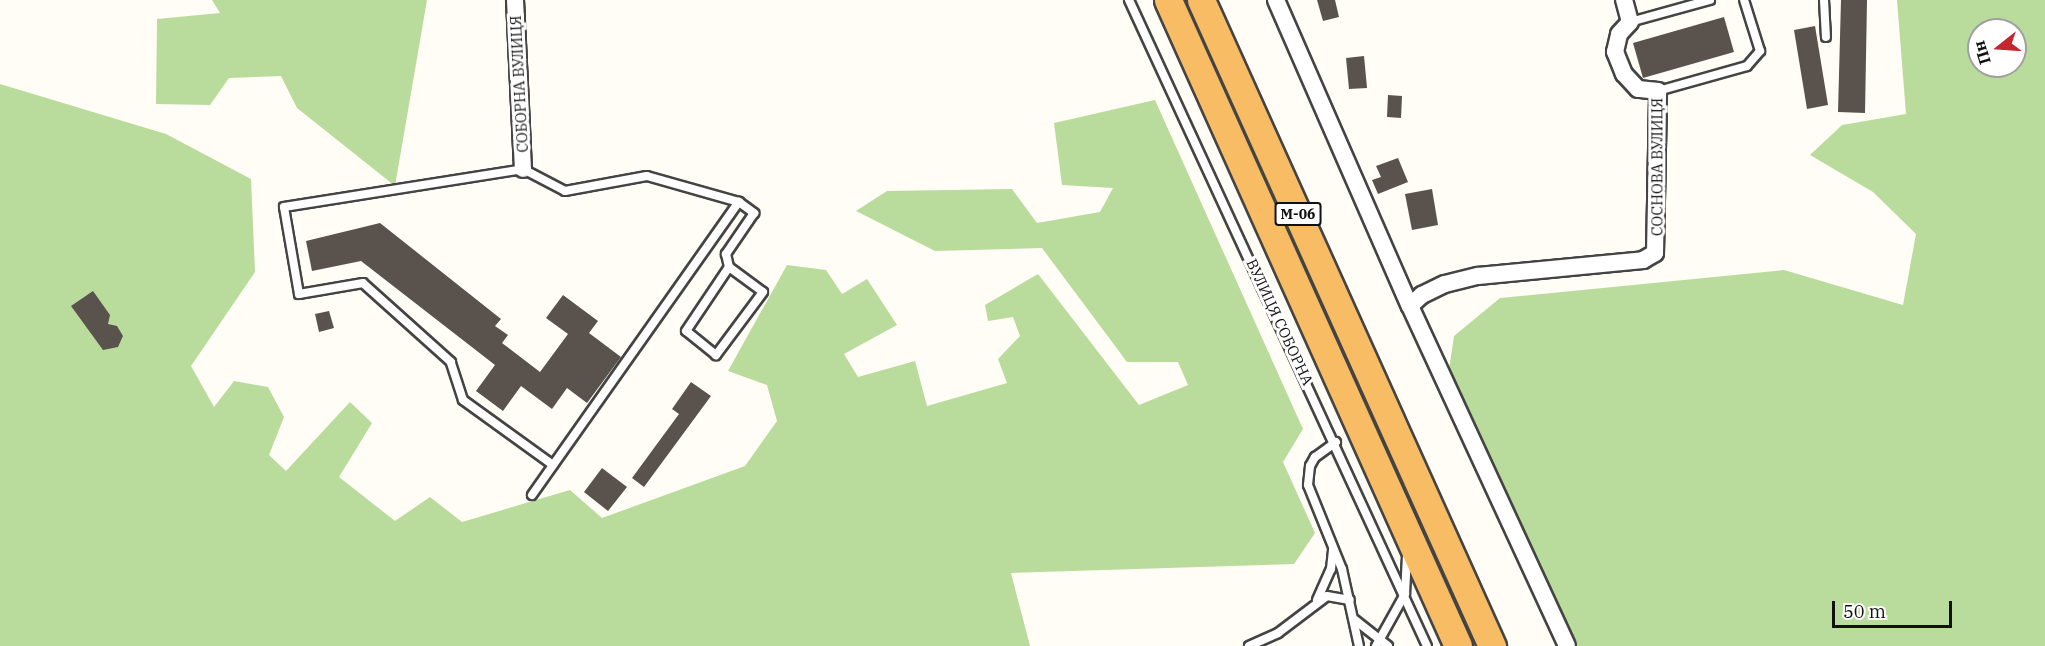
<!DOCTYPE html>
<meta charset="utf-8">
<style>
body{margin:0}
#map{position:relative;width:2045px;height:646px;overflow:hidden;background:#fffdf5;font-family:"IBM Plex Serif",serif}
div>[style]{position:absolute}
.forest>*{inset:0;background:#b9dc9c}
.building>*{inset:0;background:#5a524d}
.roads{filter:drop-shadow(2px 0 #444) drop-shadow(-2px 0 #444) drop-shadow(0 2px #444) drop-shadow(0 -2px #444)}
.service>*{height:8px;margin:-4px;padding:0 4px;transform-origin:4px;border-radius:4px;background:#fff}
.minor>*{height:16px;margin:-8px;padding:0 8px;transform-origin:8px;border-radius:8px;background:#fff}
.trunk>*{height:27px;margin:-13.5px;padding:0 13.5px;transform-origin:13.5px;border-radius:13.5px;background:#f7bc64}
span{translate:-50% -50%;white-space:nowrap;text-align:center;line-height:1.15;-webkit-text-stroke:6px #fff;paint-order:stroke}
.shield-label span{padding:2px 4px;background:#fff;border:2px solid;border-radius:4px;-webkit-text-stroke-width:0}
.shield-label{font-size:14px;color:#111;font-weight:700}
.street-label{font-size:15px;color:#111}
.north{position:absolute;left:1967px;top:18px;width:60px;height:60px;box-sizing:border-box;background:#fff;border:2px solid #a0a0a0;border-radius:50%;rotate:253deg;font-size:16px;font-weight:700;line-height:24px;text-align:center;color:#111}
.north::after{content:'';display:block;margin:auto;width:21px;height:27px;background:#c4262e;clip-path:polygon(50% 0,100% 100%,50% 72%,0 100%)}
.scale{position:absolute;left:1832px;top:601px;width:120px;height:27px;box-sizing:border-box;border:3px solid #111;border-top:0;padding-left:8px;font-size:18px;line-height:21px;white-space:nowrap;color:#111;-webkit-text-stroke:4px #fff;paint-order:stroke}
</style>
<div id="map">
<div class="forest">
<div style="clip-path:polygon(212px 0,427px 0,395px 186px,297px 108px,281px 76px,229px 78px,210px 105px,156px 104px,157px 19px,220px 13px)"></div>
<div style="clip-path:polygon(evenodd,1897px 0,2045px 0,2045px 646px,1572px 646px,1447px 383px,1454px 336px,1500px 298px,1784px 270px,1903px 305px,1916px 234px,1873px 192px,1810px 155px,1842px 125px,1906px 114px,1897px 0,1979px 30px,2015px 30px,2015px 66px,1979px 66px,1979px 30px)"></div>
<div style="clip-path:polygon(0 84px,166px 134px,251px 179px,255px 272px,191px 366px,214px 407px,234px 381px,268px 387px,284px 417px,269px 455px,286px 471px,350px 402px,372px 423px,339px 477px,395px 521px,430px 497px,462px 522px,570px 490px,602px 518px,745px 466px,777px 421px,767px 385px,728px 371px,787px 265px,826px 270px,842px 294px,867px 279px,897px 325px,844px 354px,858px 377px,915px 361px,927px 406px,1007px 383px,998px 359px,1020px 336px,1013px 317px,988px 321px,985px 305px,1038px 274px,1139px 405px,1188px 385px,1178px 362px,1127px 362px,1042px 248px,935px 251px,856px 211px,887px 191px,1012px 189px,1037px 223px,1100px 212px,1113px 188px,1062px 185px,1054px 123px,1155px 100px,1303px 429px,1283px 462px,1315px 533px,1294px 564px,1011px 573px,1030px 646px,0 646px)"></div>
</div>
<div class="building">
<div style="clip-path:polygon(1317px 0,1335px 0,1339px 17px,1323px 21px)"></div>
<div style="clip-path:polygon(1841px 0,1867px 0,1865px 113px,1838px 112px)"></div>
<div style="clip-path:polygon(1724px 17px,1734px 52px,1643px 78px,1633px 43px)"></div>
<div style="clip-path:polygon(1815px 26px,1828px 105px,1807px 109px,1794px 30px)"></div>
<div style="clip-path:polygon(1364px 56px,1367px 88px,1349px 89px,1346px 58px)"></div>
<div style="clip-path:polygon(1388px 95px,1402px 96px,1401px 118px,1387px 117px)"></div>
<div style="clip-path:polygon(1398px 158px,1408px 182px,1378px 194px,1372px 180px,1381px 177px,1376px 166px)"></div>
<div style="clip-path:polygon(1432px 189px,1438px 225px,1412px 230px,1405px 194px)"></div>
<div style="clip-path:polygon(380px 223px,501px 319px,495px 326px,508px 335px,502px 343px,540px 372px,568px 334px,546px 318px,563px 295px,598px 321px,589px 333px,621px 357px,587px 403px,567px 388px,552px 409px,521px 386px,503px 411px,476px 391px,495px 365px,361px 261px,312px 271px,306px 241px)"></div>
<div style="clip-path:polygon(93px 291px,110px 315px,108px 324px,117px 326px,123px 336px,118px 347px,103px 350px,71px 306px)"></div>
<div style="clip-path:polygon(329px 311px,334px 328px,319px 332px,315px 314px)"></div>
<div style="clip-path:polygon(691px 382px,711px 396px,644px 487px,632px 478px,679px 414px,672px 409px)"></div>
<div style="clip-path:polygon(602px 468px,627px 487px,608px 511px,584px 492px)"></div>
</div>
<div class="roads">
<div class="service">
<div style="left:1129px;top:0;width:711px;rotate:65.24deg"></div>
<div style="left:1824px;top:0;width:37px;rotate:87deg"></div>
<div style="left:1630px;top:22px;width:83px;rotate:-15.4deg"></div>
<div style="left:1658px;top:91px;width:92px;rotate:-15.7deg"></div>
<div style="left:1747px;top:66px;width:20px;rotate:-49deg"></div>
<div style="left:1760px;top:51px;width:53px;rotate:-107.4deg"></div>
<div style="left:1336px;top:442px;width:26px;rotate:144deg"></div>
<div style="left:1315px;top:457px;width:10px;rotate:119deg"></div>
<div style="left:1310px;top:466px;width:19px;rotate:96deg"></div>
<div style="left:1308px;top:485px;width:91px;rotate:68deg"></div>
<div style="left:1342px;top:569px;width:79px;rotate:77.6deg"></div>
<div style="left:553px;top:465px;width:111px;rotate:-144.2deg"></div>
<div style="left:463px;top:400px;width:40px;rotate:-108deg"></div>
<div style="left:451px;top:362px;width:118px;rotate:-138.1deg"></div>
<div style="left:363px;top:283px;width:65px;rotate:170.2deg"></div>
<div style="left:299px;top:294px;width:88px;rotate:-99.8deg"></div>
<div style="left:284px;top:207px;width:242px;rotate:-9deg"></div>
<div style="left:523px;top:169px;width:47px;rotate:27.6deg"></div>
<div style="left:565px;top:191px;width:83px;rotate:-10.4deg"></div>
<div style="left:647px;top:176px;width:96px;rotate:15.8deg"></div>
<div style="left:739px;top:202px;width:19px;rotate:36deg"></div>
<div style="left:754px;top:213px;width:50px;rotate:124.3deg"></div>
<div style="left:726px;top:254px;width:13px;rotate:77deg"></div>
<div style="left:729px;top:267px;width:42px;rotate:36.3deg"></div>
<div style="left:763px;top:292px;width:79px;rotate:126.7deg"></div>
<div style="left:716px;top:355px;width:38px;rotate:-141deg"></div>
<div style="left:686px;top:331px;width:77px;rotate:-56.1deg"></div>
<div style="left:532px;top:495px;width:359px;rotate:-54.8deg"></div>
<div style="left:1317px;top:600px;width:34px;rotate:-66deg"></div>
<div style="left:1331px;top:569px;width:19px;rotate:-84deg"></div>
<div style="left:1355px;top:620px;width:42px;rotate:38.2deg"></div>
<div style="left:1249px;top:646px;width:32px;rotate:-24deg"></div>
<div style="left:1278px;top:633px;width:61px;rotate:-37.1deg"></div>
<div style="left:1327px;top:596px;width:23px;rotate:10deg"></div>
<div style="left:1376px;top:646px;width:60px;rotate:-60.9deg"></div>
<div style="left:1405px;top:594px;width:38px;rotate:-87deg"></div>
</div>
<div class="minor">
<div style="left:515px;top:0;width:169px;rotate:87.3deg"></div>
<div style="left:1276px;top:0;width:334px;rotate:66.4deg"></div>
<div style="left:1410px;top:306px;width:374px;rotate:65.2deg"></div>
<div style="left:1410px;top:306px;width:16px;rotate:-43deg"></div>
<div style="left:1422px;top:295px;width:25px;rotate:-26deg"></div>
<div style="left:1445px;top:284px;width:34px;rotate:-14deg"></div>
<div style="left:1478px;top:276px;width:166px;rotate:-5.5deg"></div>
<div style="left:1643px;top:260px;width:14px;rotate:-30deg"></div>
<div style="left:1655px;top:253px;width:162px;rotate:-88.9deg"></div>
<div style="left:1658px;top:91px;width:20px;rotate:-174deg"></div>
<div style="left:1638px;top:89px;width:21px;rotate:-133deg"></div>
<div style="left:1624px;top:74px;width:24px;rotate:-112deg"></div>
<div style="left:1615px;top:52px;width:18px;rotate:-77deg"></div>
<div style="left:1619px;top:34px;width:16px;rotate:-47deg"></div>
<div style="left:1630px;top:22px;width:23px;rotate:-105deg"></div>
</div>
<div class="trunk">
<div style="left:1168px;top:0;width:708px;rotate:65.82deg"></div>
<div style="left:1201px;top:0;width:709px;rotate:65.75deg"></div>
</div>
</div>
<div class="shield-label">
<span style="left:1298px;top:214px">М-06</span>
</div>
<div class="street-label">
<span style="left:519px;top:84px;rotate:-93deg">СОБОРНА ВУЛИЦЯ</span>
<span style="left:1657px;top:167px;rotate:-90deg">СОСНОВА ВУЛИЦЯ</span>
<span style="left:1280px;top:322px;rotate:65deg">ВУЛИЦЯ СОБОРНА</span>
</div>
<div class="north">Пн</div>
<div class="scale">50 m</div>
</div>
